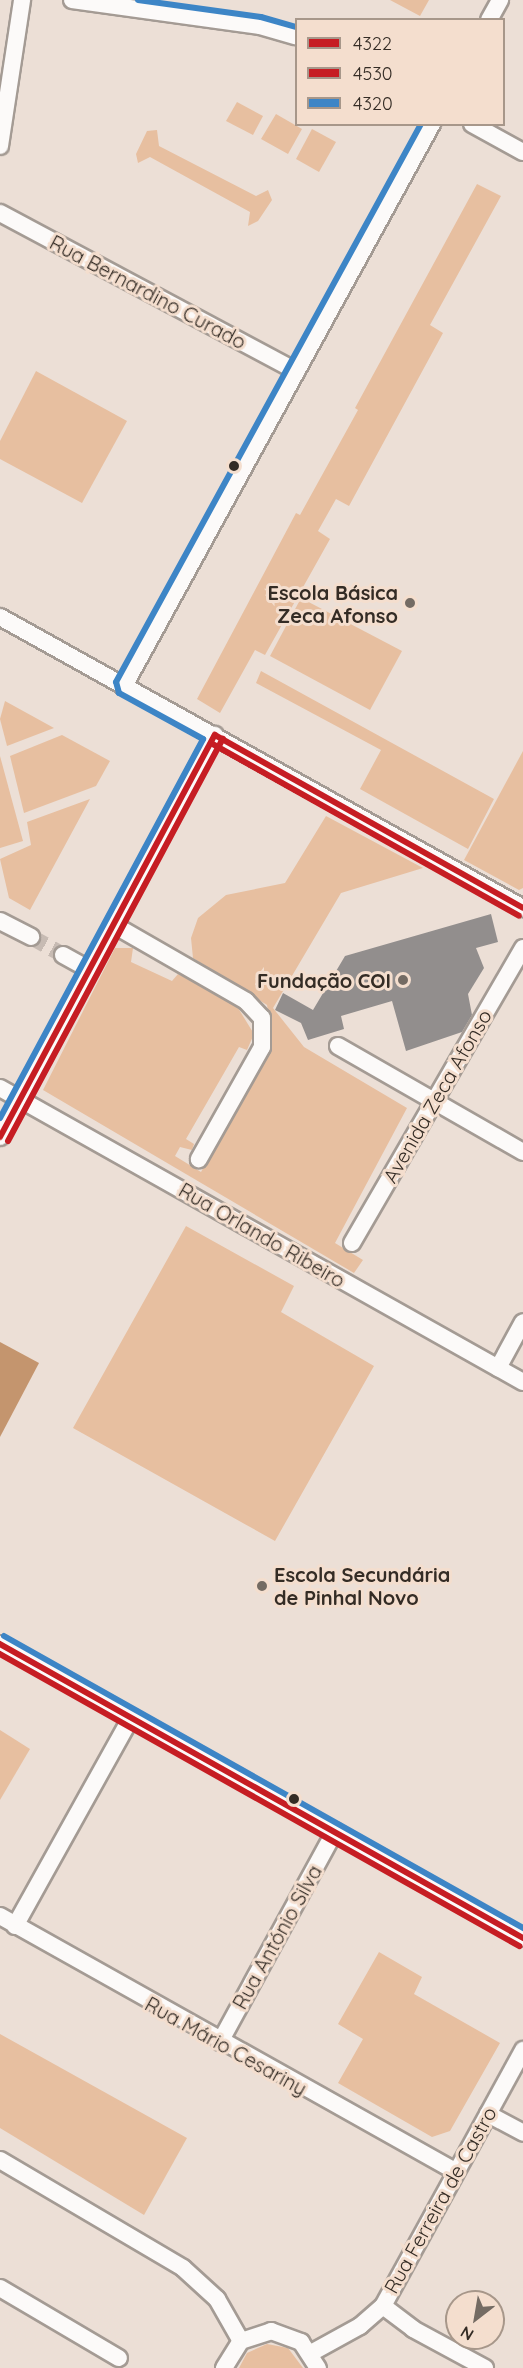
<!DOCTYPE html>
<meta charset="utf-8">
<style>
body{margin:0}
#map{position:relative;width:523px;height:2368px;overflow:hidden;background:#ecdfd6;font-family:Quicksand,sans-serif}
div>[style]{position:absolute}
.green>*{inset:0;background:#e7bfa0}
.water>*{inset:0;background:#c4956e}
.building>*{inset:0;background:#928e8d}
.street-tunnel>*{height:16px;margin-top:-8px;transform-origin:0;background:repeating-linear-gradient(90deg,#c7bbb3 0 16px,transparent 0 24px)}
.roads{filter:drop-shadow(2px 0 #a49b94) drop-shadow(-2px 0 #a49b94) drop-shadow(0 2px #a49b94) drop-shadow(0 -2px #a49b94)}
.street>*{height:16px;margin:-8px;padding:0 8px;transform-origin:8px;border-radius:8px;background:#fcfaf9}
.bus-1>*{height:6px;margin:-3px;padding:0 3px;transform-origin:3px;border-radius:3px;background:#c61d23}
.bus-2>*{height:6px;margin:-3px;padding:0 3px;transform-origin:3px;border-radius:3px;background:#c61d23}
.bus-3>*{height:6px;margin:-3px;padding:0 3px;transform-origin:3px;border-radius:3px;background:#3d85c6}
.dots>*{width:16px;height:16px;translate:-50% -50%;box-sizing:border-box;border:3px solid #f4dece;border-radius:50%}
span{translate:-50% -50%;white-space:nowrap;text-align:center;line-height:1.15;-webkit-text-stroke:6px #f4dece;paint-order:stroke}
.street-label{font-size:20px;color:#342c25}
.poi-label{font-size:20px;color:#342c25;font-weight:700}
.right{translate:-100% -50%;text-align:right}
.left{translate:0 -50%;text-align:left}
.legend{position:absolute;left:295px;top:18px;width:210px;height:108px;box-sizing:border-box;background:#f4dece;border:2px solid #a7978a;margin:0;padding:8px 10px;list-style:none;font-size:18px;color:#342c25}
.legend li{display:flex;align-items:center;gap:12px;height:30px}
.legend b{width:30px;border:2px solid #a7978a}
.north{position:absolute;left:445px;top:2290px;width:60px;height:60px;box-sizing:border-box;background:#f4dece;border:2px solid #a7978a;border-radius:50%;rotate:211deg;font-size:16px;font-weight:700;line-height:24px;text-align:center;color:#342c25}
.north::after{content:'';display:block;margin:auto;width:21px;height:27px;background:#746b63;clip-path:polygon(50% 0,100% 100%,50% 72%,0 100%)}
</style>
<div id="map">
<div class="green">
<div style="clip-path:polygon(390px 0,429px 0,420px 16px)"></div>
<div style="clip-path:polygon(237px 102px,263px 116px,253px 135px,226px 121px)"></div>
<div style="clip-path:polygon(276px 114px,302px 129px,288px 154px,261px 139px)"></div>
<div style="clip-path:polygon(312px 129px,336px 142px,319px 172px,296px 159px)"></div>
<div style="clip-path:polygon(157px 130px,159px 146px,256px 196px,268px 190px,272px 200px,258px 221px,248px 226px,250px 212px,150px 157px,138px 163px,136px 154px,147px 131px)"></div>
<div style="clip-path:polygon(477px 184px,501px 196px,430px 325px,443px 333px,349px 506px,336px 499px,318px 531px,330px 539px,265px 655px,255px 650px,220px 713px,197px 699px,296px 513px,300px 515px,358px 410px,355px 408px)"></div>
<div style="clip-path:polygon(36px 371px,127px 421px,82px 503px,0 459px,0 441px)"></div>
<div style="clip-path:polygon(301px 598px,402px 651px,370px 710px,270px 656px)"></div>
<div style="clip-path:polygon(261px 671px,494px 799px,468px 849px,360px 789px,381px 750px,256px 683px)"></div>
<div style="clip-path:polygon(5px 701px,54px 728px,7px 746px,0 719px)"></div>
<div style="clip-path:polygon(62px 735px,110px 761px,96px 786px,24px 813px,10px 756px)"></div>
<div style="clip-path:polygon(523px 751px,523px 888px,519px 890px,464px 860px)"></div>
<div style="clip-path:polygon(0 756px,23px 841px,0 848px)"></div>
<div style="clip-path:polygon(90px 799px,30px 910px,9px 898px,0 859px,31px 845px,27px 822px)"></div>
<div style="clip-path:polygon(326px 816px,423px 868px,341px 893px,273px 1008px,304px 1047px,407px 1108px,335px 1243px,363px 1260px,354px 1273px,43px 1090px,115px 948px,133px 948px,131px 962px,172px 981px,178px 974px,235px 1003px,254px 1034px,247px 1050px,239px 1047px,186px 1139px,194px 1144px,192px 1150px,180px 1147px,175px 1156px,201px 1172px,270px 1046px,271px 1027px,267px 1005px,193px 958px,191px 938px,198px 918px,226px 895px,285px 883px)"></div>
<div style="clip-path:polygon(186px 1226px,294px 1286px,281px 1312px,374px 1366px,275px 1541px,73px 1428px)"></div>
<div style="clip-path:polygon(0 1730px,30px 1749px,0 1800px)"></div>
<div style="clip-path:polygon(379px 1952px,422px 1977px,414px 1994px,500px 2043px,450px 2131px,432px 2137px,338px 2083px,363px 2039px,338px 2024px)"></div>
<div style="clip-path:polygon(0 2034px,187px 2138px,144px 2215px,0 2128px)"></div>
<div style="clip-path:polygon(267px 2344px,288px 2348px,303px 2368px,239px 2368px,247px 2353px)"></div>
</div>
<div class="water">
<div style="clip-path:polygon(0 1342px,39px 1363px,0 1437px)"></div>
</div>
<div class="building">
<div style="clip-path:polygon(491px 914px,498px 942px,476px 948px,484px 968px,468px 994px,472px 1015px,462px 1032px,406px 1051px,392px 1001px,341px 1016px,344px 1029px,308px 1040px,301px 1023px,275px 1010px,283px 993px,313px 1010px,345px 956px)"></div>
</div>
<div class="street-tunnel">
<div style="left:31px;top:937px;width:37px;rotate:29deg"></div>
</div>
<div class="roads">
<div class="street">
<div style="left:72px;top:0;width:190px;rotate:7.9deg"></div>
<div style="left:260px;top:26px;width:37px;rotate:16deg"></div>
<div style="left:489px;top:20px;width:23px;rotate:-61deg"></div>
<div style="left:472px;top:124px;width:58px;rotate:28.8deg"></div>
<div style="left:0;top:146px;width:148px;rotate:-81.4deg"></div>
<div style="left:0;top:213px;width:336px;rotate:28.1deg"></div>
<div style="left:0;top:617px;width:599px;rotate:29.09deg"></div>
<div style="left:124px;top:686px;width:641px;rotate:-61.28deg"></div>
<div style="left:0;top:921px;width:35px;rotate:27deg"></div>
<div style="left:114px;top:925px;width:152px;rotate:29.9deg"></div>
<div style="left:246px;top:1001px;width:23px;rotate:47deg"></div>
<div style="left:262px;top:1018px;width:29px;rotate:90deg"></div>
<div style="left:262px;top:1047px;width:129px;rotate:119.4deg"></div>
<div style="left:63px;top:955px;width:31px;rotate:29deg"></div>
<div style="left:338px;top:1046px;width:213px;rotate:29.8deg"></div>
<div style="left:0;top:1088px;width:600px;rotate:29.34deg"></div>
<div style="left:0;top:1137px;width:456px;rotate:-61.9deg"></div>
<div style="left:352px;top:1243px;width:341px;rotate:-59.9deg"></div>
<div style="left:498px;top:1368px;width:52px;rotate:-61.5deg"></div>
<div style="left:0;top:1644px;width:600px;rotate:29.34deg"></div>
<div style="left:0;top:1916px;width:522px;rotate:29.27deg"></div>
<div style="left:15px;top:1926px;width:238px;rotate:-60.9deg"></div>
<div style="left:220px;top:2042px;width:240px;rotate:-61.4deg"></div>
<div style="left:488px;top:2114px;width:40px;rotate:28deg"></div>
<div style="left:0;top:2160px;width:212px;rotate:30.5deg"></div>
<div style="left:183px;top:2268px;width:46px;rotate:42.4deg"></div>
<div style="left:217px;top:2299px;width:48px;rotate:60.3deg"></div>
<div style="left:0;top:2288px;width:138px;rotate:30.5deg"></div>
<div style="left:383px;top:2306px;width:38px;rotate:37deg"></div>
<div style="left:413px;top:2329px;width:82px;rotate:28.4deg"></div>
<div style="left:311px;top:2353px;width:56px;rotate:-28.9deg"></div>
<div style="left:360px;top:2326px;width:30px;rotate:-41deg"></div>
<div style="left:383px;top:2306px;width:292px;rotate:-61.3deg"></div>
<div style="left:224px;top:2368px;width:32px;rotate:-58deg"></div>
<div style="left:241px;top:2341px;width:32px;rotate:-18deg"></div>
<div style="left:271px;top:2331px;width:32px;rotate:20deg"></div>
<div style="left:301px;top:2342px;width:31px;rotate:57deg"></div>
</div>
</div>
<div class="bus-1">
<div style="left:215px;top:735px;width:353px;rotate:29.3deg"></div>
<div style="left:0;top:1137px;width:456px;rotate:-61.9deg"></div>
<div style="left:0;top:1644px;width:600px;rotate:29.34deg"></div>
</div>
<div class="bus-2">
<div style="left:211px;top:743px;width:353px;rotate:29.3deg"></div>
<div style="left:8px;top:1141px;width:456px;rotate:-61.9deg"></div>
<div style="left:0;top:1654px;width:596px;rotate:29.36deg"></div>
</div>
<div class="bus-3">
<div style="left:138px;top:0;width:124px;rotate:7.9deg"></div>
<div style="left:261px;top:17px;width:36px;rotate:16deg"></div>
<div style="left:0;top:1118px;width:430px;rotate:-61.8deg"></div>
<div style="left:203px;top:739px;width:96px;rotate:-151.3deg"></div>
<div style="left:119px;top:693px;width:11px;rotate:-105deg"></div>
<div style="left:116px;top:682px;width:636px;rotate:-61.34deg"></div>
<div style="left:4px;top:1636px;width:596px;rotate:29.36deg"></div>
</div>
<div class="dots">
<div style="left:234px;top:466px;background:#342c25"></div>
<div style="left:410px;top:603px;background:#746b63"></div>
<div style="left:403px;top:980px;background:#746b63"></div>
<div style="left:262px;top:1586px;background:#746b63"></div>
<div style="left:294px;top:1799px;background:#342c25"></div>
</div>
<div class="street-label">
<span style="left:148px;top:292px;rotate:28deg">Rua Bernardino Curado</span>
<span style="left:437px;top:1096px;rotate:-60deg">Avenida Zeca Afonso</span>
<span style="left:262px;top:1235px;rotate:30deg">Rua Orlando Ribeiro</span>
<span style="left:277px;top:1937px;rotate:-61deg">Rua António Silva</span>
<span style="left:226px;top:2046px;rotate:29deg">Rua Mário Cesariny</span>
<span style="left:440px;top:2200px;rotate:-61deg">Rua Ferreira de Castro</span>
</div>
<div class="poi-label">
<span class="right" style="left:398px;top:604px">Escola Básica<br>Zeca Afonso</span>
<span class="right" style="left:391px;top:980px">Fundação COI</span>
<span class="left" style="left:274px;top:1586px">Escola Secundária<br>de Pinhal Novo</span>
</div>
<ul class="legend">
<li><b style="height:8px;background:#c61d23"></b>4322</li>
<li><b style="height:8px;background:#c61d23"></b>4530</li>
<li><b style="height:8px;background:#3d85c6"></b>4320</li>
</ul>
<div class="north">N</div>
</div>
